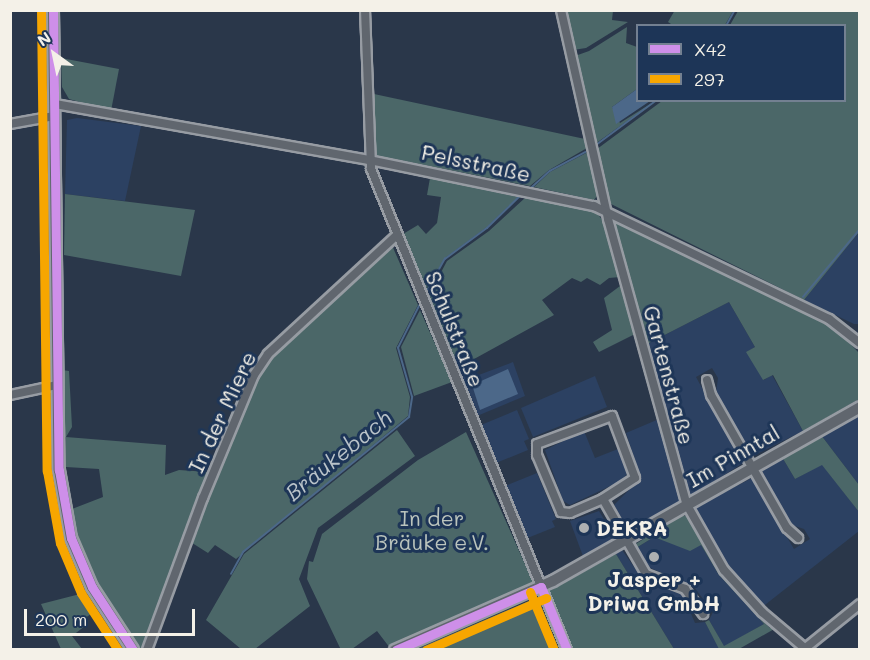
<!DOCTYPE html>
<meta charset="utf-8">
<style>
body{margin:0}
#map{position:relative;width:870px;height:660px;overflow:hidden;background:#2a374a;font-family:Mali,sans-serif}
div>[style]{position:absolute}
.built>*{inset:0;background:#2c4162}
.green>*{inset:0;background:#4b6768}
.water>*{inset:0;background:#4c6889}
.stream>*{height:1.5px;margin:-0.75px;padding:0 0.75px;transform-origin:0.75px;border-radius:0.75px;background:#4c6889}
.roads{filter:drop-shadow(2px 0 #979ca3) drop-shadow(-2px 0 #979ca3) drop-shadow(0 2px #979ca3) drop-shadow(0 -2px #979ca3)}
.minor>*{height:8px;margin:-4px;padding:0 4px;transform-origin:4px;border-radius:4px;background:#60666e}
.major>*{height:10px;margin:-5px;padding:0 5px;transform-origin:5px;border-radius:5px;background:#60666e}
.bus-1>*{height:9px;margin:-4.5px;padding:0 4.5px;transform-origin:4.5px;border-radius:4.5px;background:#ce8fe9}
.bus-2>*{height:9px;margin:-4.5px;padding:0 4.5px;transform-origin:4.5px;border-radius:4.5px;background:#f7a600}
.dots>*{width:16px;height:16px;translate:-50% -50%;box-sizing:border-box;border:3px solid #1d3557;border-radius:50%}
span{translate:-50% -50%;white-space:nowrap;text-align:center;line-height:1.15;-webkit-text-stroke:6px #1d3557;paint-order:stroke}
.street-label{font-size:21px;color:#f4f1e8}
.park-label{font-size:21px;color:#bbc4bd}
.poi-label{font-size:21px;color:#f4f1e8;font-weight:700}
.left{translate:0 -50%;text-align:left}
.water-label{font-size:22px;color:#bac3c9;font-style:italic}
.frame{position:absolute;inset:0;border:12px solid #f4f1e8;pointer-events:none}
.legend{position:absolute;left:636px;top:24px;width:210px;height:78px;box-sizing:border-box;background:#1d3557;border:2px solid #738091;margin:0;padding:8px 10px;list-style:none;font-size:18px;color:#f4f1e8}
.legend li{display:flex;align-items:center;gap:12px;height:30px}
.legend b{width:30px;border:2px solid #738091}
.north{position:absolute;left:24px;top:24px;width:60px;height:60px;-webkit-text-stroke:4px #1d3557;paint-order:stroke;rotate:327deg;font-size:16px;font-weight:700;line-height:24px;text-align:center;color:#f4f1e8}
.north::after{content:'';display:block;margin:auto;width:21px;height:27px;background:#f4f1e8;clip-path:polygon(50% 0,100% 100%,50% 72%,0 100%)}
.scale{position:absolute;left:24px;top:609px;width:171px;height:27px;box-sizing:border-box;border:3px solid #f4f1e8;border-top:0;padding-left:8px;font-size:18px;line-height:21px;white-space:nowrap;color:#f4f1e8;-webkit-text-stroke:4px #1d3557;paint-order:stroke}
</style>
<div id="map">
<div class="built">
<div style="clip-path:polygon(77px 118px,141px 126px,125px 201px,65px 194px,67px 120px)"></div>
<div style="clip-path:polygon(859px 232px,859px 324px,854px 324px,804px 300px)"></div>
<div style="clip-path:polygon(729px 302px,755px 347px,747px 352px,764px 380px,772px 375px,803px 431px,753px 456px,716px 393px,718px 378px,712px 368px,696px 377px,743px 463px,690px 497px,645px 345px)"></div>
<div style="clip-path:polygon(451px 354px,476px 376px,513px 362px,525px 396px,477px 416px)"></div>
<div style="clip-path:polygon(595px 376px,607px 407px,533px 437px,521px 408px)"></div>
<div style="clip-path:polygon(517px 410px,529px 439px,524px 441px,528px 450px,496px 463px,481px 425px)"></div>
<div style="clip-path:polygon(859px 415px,859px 485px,821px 435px)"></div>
<div style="clip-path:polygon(659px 419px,681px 504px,629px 531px,614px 505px,641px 478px,626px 433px)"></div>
<div style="clip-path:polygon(584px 431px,595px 458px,618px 449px,627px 474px,621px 481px,570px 505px,563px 501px,545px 450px)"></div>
<div style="clip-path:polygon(782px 457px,795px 479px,822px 464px,859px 512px,859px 531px,761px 608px,727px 569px,694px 508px,752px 478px,794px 549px,810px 539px,804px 529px,792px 525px,762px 471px)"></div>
<div style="clip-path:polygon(537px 473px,556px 519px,552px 521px,555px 527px,525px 539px,505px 486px)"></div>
<div style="clip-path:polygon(599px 511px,616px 539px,584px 559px,570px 521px)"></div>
<div style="clip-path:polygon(654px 537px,701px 545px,719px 575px,764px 624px,724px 647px,709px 620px,713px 612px,694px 587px,646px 566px,636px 548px)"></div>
<div style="clip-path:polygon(622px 550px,644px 581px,683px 595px,695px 623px,705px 622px,720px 649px,674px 649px,616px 554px)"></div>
</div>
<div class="green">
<div style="clip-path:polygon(675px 10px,733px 10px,733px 11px,725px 25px,674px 26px,668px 22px)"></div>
<div style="clip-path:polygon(564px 11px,613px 11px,612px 20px,628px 22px,586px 48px,573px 50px)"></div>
<div style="clip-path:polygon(738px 11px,859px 11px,859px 232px,804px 300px,611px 204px,597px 149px,662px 101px,844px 100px,844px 26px,730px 25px)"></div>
<div style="clip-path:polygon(627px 27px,626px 43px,637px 47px,637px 89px,612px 107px,620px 123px,655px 101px,595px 144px,575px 56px,589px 51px)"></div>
<div style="clip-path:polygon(61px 58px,119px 69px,111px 111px,69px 99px,62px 87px)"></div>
<div style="clip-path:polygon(374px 94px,585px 139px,587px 148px,549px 170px,530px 186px,374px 155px)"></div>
<div style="clip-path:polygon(588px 152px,597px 196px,594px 200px,534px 187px,550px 172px)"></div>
<div style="clip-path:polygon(430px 178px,518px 197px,487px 227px,445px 258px,426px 289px,403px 234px,418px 225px,426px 234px,437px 223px,441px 197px,427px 195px)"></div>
<div style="clip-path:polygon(65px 194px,195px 210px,181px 276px,64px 255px)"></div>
<div style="clip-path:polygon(526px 197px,596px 212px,604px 222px,620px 277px,609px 278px,600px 285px,587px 278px,581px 282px,572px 278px,542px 300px,554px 315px,465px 364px,451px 354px,429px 295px,447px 261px,489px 231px)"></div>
<div style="clip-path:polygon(612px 219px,661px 240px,837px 330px,859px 353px,859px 399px,803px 431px,773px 375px,763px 380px,746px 352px,755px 347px,729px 302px,645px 345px)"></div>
<div style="clip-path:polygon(391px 243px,418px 305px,396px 348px,410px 397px,408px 416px,236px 559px,215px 545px,208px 553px,189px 541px,261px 371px,275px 352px)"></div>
<div style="clip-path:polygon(620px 286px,635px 334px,599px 352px,593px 342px,612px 330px,604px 298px)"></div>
<div style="clip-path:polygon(420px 310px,452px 382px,414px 396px,401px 347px)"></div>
<div style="clip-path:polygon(62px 370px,69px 371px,72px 427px,66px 437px,166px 445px,165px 475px,179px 470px,208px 472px,143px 649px,139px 649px,100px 592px,73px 524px,72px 509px,103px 497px,99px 469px,66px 467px,66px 437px,61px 439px)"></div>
<div style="clip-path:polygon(397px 430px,415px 456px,318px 528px,299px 579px,310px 606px,255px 649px,241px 649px,206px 620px,244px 554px)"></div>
<div style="clip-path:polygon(466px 432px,533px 582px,390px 648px,377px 631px,352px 649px,341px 650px,307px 579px,309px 561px,313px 562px,322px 534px,418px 460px)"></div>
<div style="clip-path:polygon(821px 435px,859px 485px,859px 512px,822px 465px,795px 479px,782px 457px)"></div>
<div style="clip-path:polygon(681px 516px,688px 516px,718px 566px,759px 618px,770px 628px,776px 628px,739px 649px,719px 649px,705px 622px,709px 620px,724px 646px,764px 624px,719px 575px,701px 545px,690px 551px,654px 537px,636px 548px,634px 545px)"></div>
<div style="clip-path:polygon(616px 554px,674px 649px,573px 649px,549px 591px)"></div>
<div style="clip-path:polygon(80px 594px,91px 614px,82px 620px,85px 626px,72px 636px,82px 649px,61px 649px,41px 604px)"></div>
<div style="clip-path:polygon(538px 597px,559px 649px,417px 649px)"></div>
</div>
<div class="water">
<div style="clip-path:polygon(637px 89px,638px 100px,650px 101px,616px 124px,612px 107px)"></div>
<div style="clip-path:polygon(508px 369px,518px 394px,480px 410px,472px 385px)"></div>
</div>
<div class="stream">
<div style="left:726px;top:26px;width:18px;rotate:-61deg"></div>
<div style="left:596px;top:145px;width:76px;rotate:-36.4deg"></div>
<div style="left:532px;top:187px;width:24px;rotate:-42deg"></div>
<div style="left:550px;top:171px;width:40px;rotate:-28deg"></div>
<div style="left:427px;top:291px;width:37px;rotate:-61deg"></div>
<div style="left:445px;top:259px;width:52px;rotate:-36.4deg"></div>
<div style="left:487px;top:228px;width:45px;rotate:-44.1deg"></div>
<div style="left:803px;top:297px;width:89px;rotate:-50deg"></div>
<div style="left:231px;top:574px;width:25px;rotate:-61deg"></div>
<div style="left:243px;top:552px;width:214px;rotate:-39.1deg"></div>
<div style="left:409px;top:417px;width:20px;rotate:-81deg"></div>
<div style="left:412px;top:397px;width:51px;rotate:-105.9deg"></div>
<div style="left:398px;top:348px;width:47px;rotate:-63.4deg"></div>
</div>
<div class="roads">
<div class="minor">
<div style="left:365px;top:10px;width:159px;rotate:87.8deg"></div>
<div style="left:371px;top:169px;width:519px;rotate:67.83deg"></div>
<div style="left:561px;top:10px;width:214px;rotate:77.3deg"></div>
<div style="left:608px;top:219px;width:297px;rotate:74.6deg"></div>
<div style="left:687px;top:505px;width:75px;rotate:60.4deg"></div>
<div style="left:724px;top:570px;width:57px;rotate:47.9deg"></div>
<div style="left:762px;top:612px;width:59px;rotate:40.2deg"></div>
<div style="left:55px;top:104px;width:319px;rotate:10.1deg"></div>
<div style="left:369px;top:160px;width:230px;rotate:11.6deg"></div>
<div style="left:594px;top:206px;width:261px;rotate:25.7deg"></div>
<div style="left:829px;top:319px;width:39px;rotate:38deg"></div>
<div style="left:10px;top:124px;width:45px;rotate:-10.3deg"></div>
<div style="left:707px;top:380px;width:16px;rotate:75deg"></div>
<div style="left:711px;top:395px;width:153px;rotate:60.3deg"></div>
<div style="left:787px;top:528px;width:15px;rotate:42deg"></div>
<div style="left:10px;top:395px;width:48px;rotate:-12deg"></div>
<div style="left:603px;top:499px;width:36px;rotate:157deg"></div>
<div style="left:570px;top:513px;width:9px;rotate:-174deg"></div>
<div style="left:561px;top:512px;width:62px;rotate:-112.8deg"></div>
<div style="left:537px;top:455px;width:11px;rotate:-90deg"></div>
<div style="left:537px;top:444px;width:80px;rotate:-20.5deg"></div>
<div style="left:612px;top:416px;width:66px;rotate:69.6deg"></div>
<div style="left:635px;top:478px;width:38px;rotate:147deg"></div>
<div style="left:603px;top:499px;width:86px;rotate:60.2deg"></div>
<div style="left:646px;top:574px;width:42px;rotate:21deg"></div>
<div style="left:685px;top:589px;width:31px;rotate:54deg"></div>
<div style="left:147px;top:650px;width:162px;rotate:-69.8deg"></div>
<div style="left:203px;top:498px;width:133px;rotate:-67.5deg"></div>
<div style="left:254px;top:375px;width:25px;rotate:-56deg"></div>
<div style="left:268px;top:354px;width:176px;rotate:-42.7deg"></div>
<div style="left:803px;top:650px;width:73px;rotate:-38.9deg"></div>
</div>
<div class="major">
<div style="left:53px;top:10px;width:460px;rotate:89.3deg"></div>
<div style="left:59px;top:470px;width:69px;rotate:80deg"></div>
<div style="left:71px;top:538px;width:53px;rotate:66.8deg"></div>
<div style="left:92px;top:587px;width:75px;rotate:56.9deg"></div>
<div style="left:395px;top:650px;width:172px;rotate:-23.6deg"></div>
<div style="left:553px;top:581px;width:353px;rotate:-29.5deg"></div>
</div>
</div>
<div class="bus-1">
<div style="left:53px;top:10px;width:460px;rotate:89.3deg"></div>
<div style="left:59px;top:470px;width:69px;rotate:80deg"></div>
<div style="left:71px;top:538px;width:53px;rotate:66.8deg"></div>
<div style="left:92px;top:587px;width:75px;rotate:56.9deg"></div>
<div style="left:541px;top:587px;width:68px;rotate:67.6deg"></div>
<div style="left:396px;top:650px;width:158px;rotate:-23.5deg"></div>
</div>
<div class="bus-2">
<div style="left:41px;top:10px;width:461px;rotate:89.3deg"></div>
<div style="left:47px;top:471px;width:73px;rotate:79.8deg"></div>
<div style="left:60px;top:543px;width:54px;rotate:67.2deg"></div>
<div style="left:81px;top:593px;width:68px;rotate:57deg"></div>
<div style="left:530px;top:592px;width:63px;rotate:67.5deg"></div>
<div style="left:426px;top:650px;width:131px;rotate:-23.4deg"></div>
</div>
<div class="dots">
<div style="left:584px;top:528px;background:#adb0b1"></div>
<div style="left:654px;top:557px;background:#adb0b1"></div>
</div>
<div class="street-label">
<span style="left:476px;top:163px;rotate:12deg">Pelsstraße</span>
<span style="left:455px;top:329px;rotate:68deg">Schulstraße</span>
<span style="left:669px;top:375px;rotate:75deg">Gartenstraße</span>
<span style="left:222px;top:412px;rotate:-65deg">In der Miere</span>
<span style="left:733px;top:456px;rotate:-30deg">Im Pinntal</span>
</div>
<div class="park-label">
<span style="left:432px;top:530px">In der<br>Bräuke e.V.</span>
</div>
<div class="poi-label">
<span class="left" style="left:596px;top:528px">DEKRA</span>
<span style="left:654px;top:591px">Jasper +<br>Driwa GmbH</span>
</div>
<div class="water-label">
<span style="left:338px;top:455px;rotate:-39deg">Bräukebach</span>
</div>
<div class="frame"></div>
<ul class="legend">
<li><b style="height:8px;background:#ce8fe9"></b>X42</li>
<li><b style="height:8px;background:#f7a600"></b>297</li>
</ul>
<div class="north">N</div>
<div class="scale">200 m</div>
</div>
